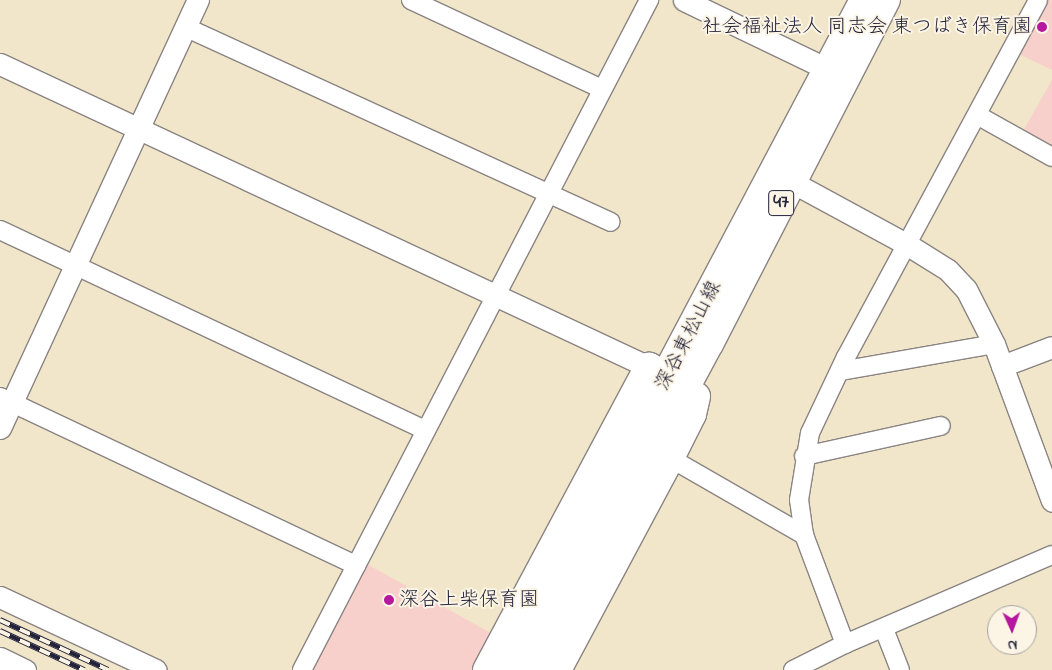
<!DOCTYPE html>
<meta charset="utf-8">
<style>
body{margin:0}
#map{position:relative;width:1052px;height:670px;overflow:hidden;background:#f1e6c9;font-family:"Indie Flower","Klee One",sans-serif}
div>[style]{position:absolute}
.built>*{inset:0;background:#f7d0cb}
.roads{filter:drop-shadow(1px 0 #8a8482) drop-shadow(-1px 0 #8a8482) drop-shadow(0 1px #8a8482) drop-shadow(0 -1px #8a8482)}
.minor>*{height:18px;margin:-9px;padding:0 9px;transform-origin:9px;border-radius:9px;background:#fff}
.tertiary>*{height:21px;margin:-10.5px;padding:0 10.5px;transform-origin:10.5px;border-radius:10.5px;background:#fff}
.primary>*{height:28px;margin:-14px;padding:0 14px;transform-origin:14px;border-radius:14px;background:#fff}
.rail>*{height:5.5px;margin-top:-2.75px;transform-origin:0;background:repeating-linear-gradient(90deg,#fcf5e5 0 11px,#22223b 0 22px);box-sizing:border-box;border-block:1px solid #22223b}
.dots>*{width:14px;height:14px;translate:-50% -50%;box-sizing:border-box;border:2px solid #fcf5e5;border-radius:50%}
span{translate:-50% -50%;white-space:nowrap;text-align:center;line-height:1.15;-webkit-text-stroke:4px #fcf5e5;paint-order:stroke}
.shield-label span{padding:1px 4px;background:#fcf5e5;border:1px solid;border-radius:4px;-webkit-text-stroke-width:0}
.shield-label{font-size:19px;color:#22223b;font-weight:700}
.poi-label{font-size:20px;color:#22223b}
.right{translate:-100% -50%;text-align:right}
.left{translate:0 -50%;text-align:left}
.street-label{font-size:20px;color:#22223b}
.north{position:absolute;left:987px;top:605px;width:50px;height:50px;box-sizing:border-box;background:#fcf5e5;border:1px solid #a5a1a1;border-radius:50%;rotate:178deg;font-size:14px;font-weight:700;line-height:20px;text-align:center;color:#22223b}
.north::after{content:'';display:block;margin:auto;width:18px;height:22px;background:#b5179e;clip-path:polygon(50% 0,100% 100%,50% 72%,0 100%)}
</style>
<div id="map">
<div class="built">
<div style="clip-path:polygon(1045px 0,1052px 0,1052px 70px,1017px 53px)"></div>
<div style="clip-path:polygon(1052px 80px,1052px 150px,1023px 131px)"></div>
<div style="clip-path:polygon(365px 563px,498px 637px,478px 670px,312px 670px)"></div>
</div>
<div class="roads">
<div class="minor">
<div style="left:411px;top:0;width:211px;rotate:25deg"></div>
<div style="left:185px;top:27px;width:468px;rotate:24.6deg"></div>
<div style="left:977px;top:115px;width:86px;rotate:29.2deg"></div>
<div style="left:0;top:230px;width:470px;rotate:25.2deg"></div>
<div style="left:840px;top:371px;width:156px;rotate:-9.9deg"></div>
<div style="left:0;top:397px;width:394px;rotate:25.3deg"></div>
<div style="left:804px;top:456px;width:140px;rotate:-12.4deg"></div>
<div style="left:670px;top:458px;width:155px;rotate:29.9deg"></div>
<div style="left:884px;top:629px;width:44px;rotate:68.7deg"></div>
<div style="left:845px;top:644px;width:116px;rotate:-110.6deg"></div>
<div style="left:804px;top:535px;width:35px;rotate:-98deg"></div>
<div style="left:799px;top:500px;width:68px;rotate:-80.7deg"></div>
<div style="left:810px;top:433px;width:84px;rotate:-64.7deg"></div>
<div style="left:846px;top:357px;width:405px;rotate:-61.7deg"></div>
<div style="left:302px;top:670px;width:755px;rotate:-62.62deg"></div>
<div style="left:793px;top:670px;width:58px;rotate:-26.6deg"></div>
<div style="left:845px;top:644px;width:225px;rotate:-23.3deg"></div>
</div>
<div class="tertiary">
<div style="left:684px;top:0;width:175px;rotate:25.7deg"></div>
<div style="left:0;top:64px;width:716px;rotate:25.03deg"></div>
<div style="left:779px;top:175px;width:147px;rotate:28.5deg"></div>
<div style="left:908px;top:245px;width:47px;rotate:32deg"></div>
<div style="left:948px;top:270px;width:26px;rotate:47deg"></div>
<div style="left:966px;top:289px;width:62px;rotate:63deg"></div>
<div style="left:994px;top:344px;width:167px;rotate:69.7deg"></div>
<div style="left:1002px;top:366px;width:53px;rotate:-20.8deg"></div>
<div style="left:0;top:428px;width:472px;rotate:-65.2deg"></div>
<div style="left:0;top:597px;width:172px;rotate:25.1deg"></div>
<div style="left:0;top:658px;width:28px;rotate:26deg"></div>
</div>
<div class="primary">
<div style="left:487px;top:670px;width:344px;rotate:-61.9deg"></div>
<div style="left:649px;top:367px;width:20px;rotate:27deg"></div>
<div style="left:510px;top:670px;width:758px;rotate:-62.15deg"></div>
<div style="left:534px;top:670px;width:370px;rotate:-61.8deg"></div>
<div style="left:709px;top:344px;width:387px;rotate:-62.8deg"></div>
<div style="left:557px;top:670px;width:240px;rotate:-61.9deg"></div>
<div style="left:670px;top:458px;width:49px;rotate:-63.4deg"></div>
<div style="left:692px;top:414px;width:18px;rotate:-77deg"></div>
</div>
</div>
<div class="rail">
<div style="left:0;top:620px;width:119px;rotate:24.8deg"></div>
<div style="left:0;top:631px;width:93px;rotate:24.9deg"></div>
</div>
<div class="dots">
<div style="left:1042px;top:27px;background:#b5179e"></div>
<div style="left:389px;top:600px;background:#b5179e"></div>
</div>
<div class="shield-label">
<span style="left:781px;top:203px">47</span>
</div>
<div class="poi-label">
<span class="right" style="left:1032px;top:27px">社会福祉法人 同志会 東つばき保育園</span>
<span class="left" style="left:399px;top:600px">深谷上柴保育園</span>
</div>
<div class="street-label">
<span style="left:689px;top:336px;rotate:-63deg">深谷東松山線</span>
</div>
<div class="north">N</div>
</div>
